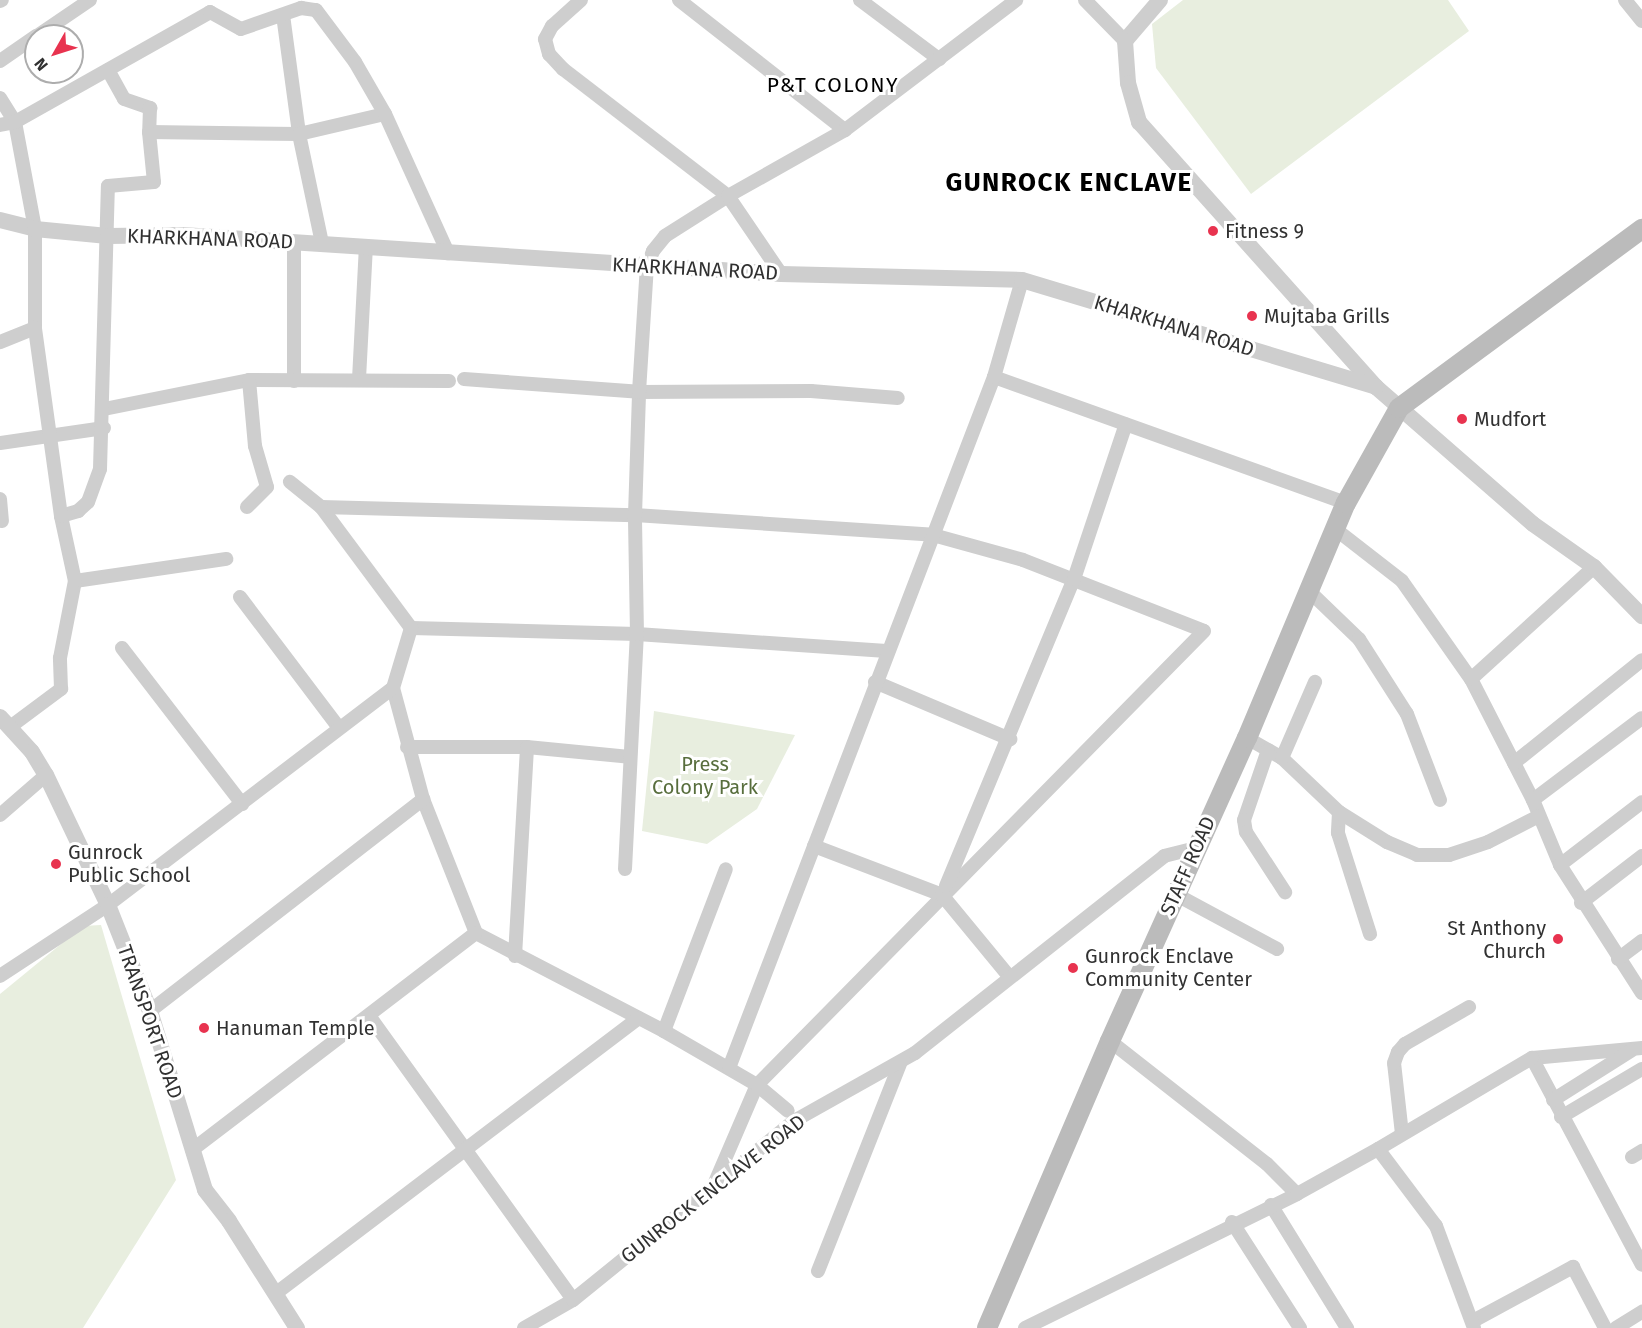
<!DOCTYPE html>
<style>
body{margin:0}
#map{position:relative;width:1642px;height:1328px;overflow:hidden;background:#fff;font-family:"Fira Sans",sans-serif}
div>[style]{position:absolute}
.green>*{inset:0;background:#e8eedf}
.minor>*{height:14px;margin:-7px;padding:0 7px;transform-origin:7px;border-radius:7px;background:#cecece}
.tertiary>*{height:16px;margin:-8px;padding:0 8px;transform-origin:8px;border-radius:8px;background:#cecece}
.secondary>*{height:20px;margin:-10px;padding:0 10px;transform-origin:10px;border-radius:10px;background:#bbb}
.dots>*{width:16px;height:16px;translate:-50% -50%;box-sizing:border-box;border:3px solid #fff;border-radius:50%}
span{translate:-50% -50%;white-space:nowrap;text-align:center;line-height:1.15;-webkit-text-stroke:6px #fff;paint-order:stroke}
.poi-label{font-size:20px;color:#313131}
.left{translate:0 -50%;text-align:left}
.right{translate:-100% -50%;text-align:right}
.street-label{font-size:20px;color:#313131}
.park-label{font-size:20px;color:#586e3d}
.neighbourhood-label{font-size:21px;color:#000;letter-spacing:1.5px}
.district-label{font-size:26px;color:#000;font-weight:700;letter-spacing:1.5px}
.north{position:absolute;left:24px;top:24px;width:60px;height:60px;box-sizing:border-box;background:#fff;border:2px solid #adadad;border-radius:50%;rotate:231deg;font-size:16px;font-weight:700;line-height:24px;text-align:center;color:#313131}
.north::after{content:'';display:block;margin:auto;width:21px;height:27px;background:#e8334f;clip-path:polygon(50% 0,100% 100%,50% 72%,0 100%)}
</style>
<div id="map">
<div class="green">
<div style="clip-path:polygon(1183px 0,1448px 0,1469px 31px,1251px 194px,1156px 68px,1152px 24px)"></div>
<div style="clip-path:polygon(654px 711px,795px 735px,757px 809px,707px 844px,642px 831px)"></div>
<div style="clip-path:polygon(101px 925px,176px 1180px,83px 1328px,0 1328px,0 994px,83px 926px)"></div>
</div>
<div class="minor">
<div style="left:581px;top:0;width:39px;rotate:138deg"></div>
<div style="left:552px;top:26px;width:15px;rotate:118deg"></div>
<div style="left:545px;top:39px;width:16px;rotate:75deg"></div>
<div style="left:549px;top:54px;width:21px;rotate:47deg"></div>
<div style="left:563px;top:69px;width:208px;rotate:37.6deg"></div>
<div style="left:728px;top:196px;width:94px;rotate:55.8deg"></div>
<div style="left:679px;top:0;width:211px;rotate:38.1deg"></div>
<div style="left:860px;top:0;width:99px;rotate:36.8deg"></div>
<div style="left:1085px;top:0;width:57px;rotate:45.7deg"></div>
<div style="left:1625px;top:0;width:27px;rotate:51deg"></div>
<div style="left:0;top:1px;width:2px;rotate:-27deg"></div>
<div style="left:283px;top:15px;width:120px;rotate:82.3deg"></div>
<div style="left:299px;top:134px;width:111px;rotate:78.1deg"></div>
<div style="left:37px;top:36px;width:64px;rotate:-34.2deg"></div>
<div style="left:0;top:61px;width:44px;rotate:-34.8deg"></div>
<div style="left:108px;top:70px;width:33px;rotate:61deg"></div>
<div style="left:124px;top:99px;width:28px;rotate:19deg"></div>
<div style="left:150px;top:108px;width:24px;rotate:92deg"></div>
<div style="left:149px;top:132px;width:150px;rotate:0.8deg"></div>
<div style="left:299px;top:134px;width:88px;rotate:-13.1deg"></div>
<div style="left:0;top:98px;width:28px;rotate:58deg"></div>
<div style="left:15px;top:122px;width:109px;rotate:79.4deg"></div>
<div style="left:35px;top:229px;width:99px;rotate:90deg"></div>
<div style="left:35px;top:328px;width:38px;rotate:158deg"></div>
<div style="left:0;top:125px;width:15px;rotate:-11deg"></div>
<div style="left:15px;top:122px;width:224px;rotate:-29.4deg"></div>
<div style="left:210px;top:12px;width:35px;rotate:29deg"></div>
<div style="left:241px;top:29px;width:64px;rotate:-19.3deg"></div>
<div style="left:301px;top:8px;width:15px;rotate:8deg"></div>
<div style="left:316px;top:10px;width:65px;rotate:53.1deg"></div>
<div style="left:355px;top:62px;width:60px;rotate:60deg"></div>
<div style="left:385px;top:114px;width:153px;rotate:65.6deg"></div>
<div style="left:994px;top:377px;width:374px;rotate:19.7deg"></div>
<div style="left:359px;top:379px;width:132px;rotate:-87deg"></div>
<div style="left:464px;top:379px;width:175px;rotate:4.2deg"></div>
<div style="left:639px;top:392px;width:172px;rotate:-0.3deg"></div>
<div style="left:811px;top:391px;width:87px;rotate:4.6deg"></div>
<div style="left:294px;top:381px;width:139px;rotate:-90deg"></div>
<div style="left:104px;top:409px;width:148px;rotate:-11.3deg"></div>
<div style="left:249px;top:380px;width:200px;rotate:0.3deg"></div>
<div style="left:0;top:443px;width:105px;rotate:-8.2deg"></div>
<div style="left:0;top:499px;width:22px;rotate:85deg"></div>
<div style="left:247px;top:507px;width:28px;rotate:-45deg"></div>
<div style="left:267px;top:487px;width:43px;rotate:-106.3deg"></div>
<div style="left:255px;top:446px;width:66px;rotate:-95.2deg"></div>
<div style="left:321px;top:507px;width:314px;rotate:1.5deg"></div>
<div style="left:635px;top:515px;width:299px;rotate:3.8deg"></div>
<div style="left:933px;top:535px;width:93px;rotate:15.5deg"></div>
<div style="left:1023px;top:560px;width:194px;rotate:21.4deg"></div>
<div style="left:1204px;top:631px;width:637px;rotate:134.55deg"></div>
<div style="left:757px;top:1085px;width:108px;rotate:-149.9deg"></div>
<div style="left:664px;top:1031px;width:212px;rotate:-152.5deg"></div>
<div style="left:476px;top:933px;width:144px;rotate:-111.6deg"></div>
<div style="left:423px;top:799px;width:115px;rotate:-105.1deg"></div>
<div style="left:61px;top:516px;width:18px;rotate:-16deg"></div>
<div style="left:78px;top:511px;width:13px;rotate:-42deg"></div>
<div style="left:88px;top:502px;width:35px;rotate:-70deg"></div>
<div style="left:100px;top:469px;width:283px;rotate:-88.4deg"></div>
<div style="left:108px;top:186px;width:46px;rotate:-5deg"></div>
<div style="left:154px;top:182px;width:50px;rotate:-95.7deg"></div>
<div style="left:1334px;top:528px;width:86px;rotate:37.9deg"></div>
<div style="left:1402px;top:581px;width:120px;rotate:54.9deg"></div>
<div style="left:1471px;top:679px;width:136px;rotate:62.9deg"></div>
<div style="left:1533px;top:800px;width:70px;rotate:67.4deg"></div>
<div style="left:1560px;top:865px;width:152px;rotate:57.4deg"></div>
<div style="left:75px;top:581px;width:153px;rotate:-8.3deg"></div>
<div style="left:1308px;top:590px;width:71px;rotate:43.9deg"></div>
<div style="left:1359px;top:639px;width:89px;rotate:57.4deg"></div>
<div style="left:1407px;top:714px;width:92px;rotate:69deg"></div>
<div style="left:240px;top:597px;width:164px;rotate:52.9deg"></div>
<div style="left:411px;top:628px;width:226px;rotate:1.5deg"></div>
<div style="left:637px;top:634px;width:250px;rotate:3.9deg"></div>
<div style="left:122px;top:648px;width:197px;rotate:52.4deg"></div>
<div style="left:1471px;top:679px;width:166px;rotate:-42.3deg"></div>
<div style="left:875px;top:682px;width:147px;rotate:22.9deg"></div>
<div style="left:10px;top:727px;width:64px;rotate:-36.7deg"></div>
<div style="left:61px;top:689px;width:31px;rotate:-92deg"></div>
<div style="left:60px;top:658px;width:78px;rotate:-79deg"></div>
<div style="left:75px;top:581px;width:66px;rotate:-102.2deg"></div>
<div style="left:61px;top:516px;width:190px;rotate:-97.9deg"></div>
<div style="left:1247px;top:738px;width:40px;rotate:29.7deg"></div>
<div style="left:1282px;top:758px;width:79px;rotate:43.5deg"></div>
<div style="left:1339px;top:812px;width:21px;rotate:93deg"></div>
<div style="left:1338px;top:833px;width:106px;rotate:72.4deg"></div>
<div style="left:407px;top:747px;width:120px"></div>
<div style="left:527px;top:747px;width:103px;rotate:5.5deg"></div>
<div style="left:1268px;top:750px;width:74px;rotate:108.9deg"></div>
<div style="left:1244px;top:820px;width:12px;rotate:81deg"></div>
<div style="left:1246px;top:832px;width:72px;rotate:57deg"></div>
<div style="left:1282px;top:758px;width:83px;rotate:-66.5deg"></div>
<div style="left:1514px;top:763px;width:164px;rotate:-38.8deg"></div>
<div style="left:1533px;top:800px;width:136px;rotate:-37deg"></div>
<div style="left:1339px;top:812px;width:57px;rotate:32deg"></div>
<div style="left:1387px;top:842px;width:33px;rotate:23deg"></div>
<div style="left:1417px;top:855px;width:32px"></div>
<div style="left:1449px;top:855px;width:41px;rotate:-18.4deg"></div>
<div style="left:1488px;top:842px;width:57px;rotate:-27deg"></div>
<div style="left:0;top:815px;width:61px;rotate:-41deg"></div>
<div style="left:814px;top:846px;width:137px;rotate:20.9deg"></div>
<div style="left:942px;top:895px;width:104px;rotate:50.5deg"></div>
<div style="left:1560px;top:865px;width:103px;rotate:-37.5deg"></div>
<div style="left:625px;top:869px;width:235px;rotate:-87.1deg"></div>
<div style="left:637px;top:634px;width:119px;rotate:-91deg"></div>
<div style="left:635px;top:515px;width:123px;rotate:-88.1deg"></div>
<div style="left:639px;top:392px;width:126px;rotate:-86.4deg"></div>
<div style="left:647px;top:266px;width:16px;rotate:-68deg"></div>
<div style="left:653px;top:251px;width:19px;rotate:-51deg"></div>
<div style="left:665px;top:236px;width:75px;rotate:-32.4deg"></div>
<div style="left:728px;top:196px;width:134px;rotate:-29.4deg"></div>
<div style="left:845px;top:130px;width:215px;rotate:-37.2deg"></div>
<div style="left:946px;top:886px;width:333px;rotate:-67.4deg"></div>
<div style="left:1074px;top:579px;width:163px;rotate:-71.5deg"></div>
<div style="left:1175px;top:894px;width:116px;rotate:28.3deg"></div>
<div style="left:1581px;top:903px;width:77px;rotate:-37.6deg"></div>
<div style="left:515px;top:956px;width:209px;rotate:-86.7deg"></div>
<div style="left:1618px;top:959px;width:30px;rotate:-37deg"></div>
<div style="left:0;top:976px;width:129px;rotate:-33.3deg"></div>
<div style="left:108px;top:905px;width:358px;rotate:-37.3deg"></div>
<div style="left:393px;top:688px;width:63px;rotate:-73.3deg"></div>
<div style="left:411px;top:628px;width:151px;rotate:-126.6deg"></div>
<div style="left:321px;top:507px;width:40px;rotate:-141deg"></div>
<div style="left:150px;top:1011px;width:346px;rotate:-37.8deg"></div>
<div style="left:370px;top:1017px;width:348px;rotate:54.3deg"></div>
<div style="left:664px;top:1031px;width:173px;rotate:-69.1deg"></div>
<div style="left:1110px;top:1041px;width:199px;rotate:38.1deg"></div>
<div style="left:1267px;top:1164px;width:42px;rotate:45deg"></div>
<div style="left:1642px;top:1048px;width:110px;rotate:174.8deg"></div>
<div style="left:1532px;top:1058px;width:234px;rotate:62deg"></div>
<div style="left:729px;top:1068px;width:740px;rotate:-69.02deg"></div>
<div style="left:994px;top:377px;width:101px;rotate:-73.9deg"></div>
<div style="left:1553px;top:1100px;width:93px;rotate:-32.3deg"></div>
<div style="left:1561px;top:1117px;width:94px;rotate:-30.7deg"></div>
<div style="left:1402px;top:1134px;width:71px;rotate:-96.4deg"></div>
<div style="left:1394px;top:1063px;width:12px;rotate:-70deg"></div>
<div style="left:1398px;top:1052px;width:11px;rotate:-49deg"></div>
<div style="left:1405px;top:1044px;width:74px;rotate:-30deg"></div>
<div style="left:192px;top:1150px;width:357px;rotate:-37.4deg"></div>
<div style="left:1632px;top:1157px;width:12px;rotate:-31deg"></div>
<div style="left:713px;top:1187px;width:111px;rotate:-66.7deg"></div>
<div style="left:757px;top:1085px;width:40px;rotate:40deg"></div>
<div style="left:1271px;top:1205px;width:145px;rotate:58.3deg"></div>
<div style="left:1232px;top:1222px;width:126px;rotate:57.3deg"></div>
<div style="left:818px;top:1271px;width:223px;rotate:-68.4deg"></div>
<div style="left:275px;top:1294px;width:456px;rotate:-37.2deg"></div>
<div style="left:1473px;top:1321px;width:114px;rotate:-28.4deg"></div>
<div style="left:1573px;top:1267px;width:69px;rotate:62.3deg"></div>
<div style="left:524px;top:1328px;width:56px;rotate:-29.7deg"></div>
<div style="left:573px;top:1300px;width:284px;rotate:-39deg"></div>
<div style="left:794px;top:1121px;width:139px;rotate:-29.3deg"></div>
<div style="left:915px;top:1053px;width:318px;rotate:-38.3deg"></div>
<div style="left:1164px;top:856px;width:32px;rotate:-14deg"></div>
<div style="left:1025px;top:1328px;width:303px;rotate:-26.2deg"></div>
<div style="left:1297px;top:1194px;width:93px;rotate:-29.1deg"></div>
<div style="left:1474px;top:1328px;width:109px;rotate:-110.4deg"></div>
<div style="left:1436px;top:1226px;width:96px;rotate:-127deg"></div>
<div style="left:1378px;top:1149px;width:179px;rotate:-30.6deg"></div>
<div style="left:1616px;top:1328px;width:31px;rotate:-32deg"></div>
</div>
<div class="tertiary">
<div style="left:1160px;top:0;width:54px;rotate:130.5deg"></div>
<div style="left:1125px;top:41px;width:42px;rotate:85.9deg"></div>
<div style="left:1128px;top:83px;width:41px;rotate:74.2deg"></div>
<div style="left:1139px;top:122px;width:356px;rotate:48.2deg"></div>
<div style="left:1376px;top:387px;width:208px;rotate:41.1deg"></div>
<div style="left:1533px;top:524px;width:75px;rotate:35.2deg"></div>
<div style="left:1594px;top:567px;width:69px;rotate:45.6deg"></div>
<div style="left:0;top:220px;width:36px;rotate:14deg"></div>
<div style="left:35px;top:229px;width:73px;rotate:5.5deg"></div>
<div style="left:108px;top:236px;width:75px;rotate:-0.8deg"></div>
<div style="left:183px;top:235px;width:599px;rotate:3.73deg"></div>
<div style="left:781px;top:274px;width:241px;rotate:1.4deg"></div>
<div style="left:1022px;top:280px;width:370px;rotate:16.8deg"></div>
<div style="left:0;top:717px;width:47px;rotate:47.6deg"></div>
<div style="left:32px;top:752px;width:27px;rotate:59deg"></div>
<div style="left:46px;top:775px;width:144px;rotate:64.5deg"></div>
<div style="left:108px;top:905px;width:114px;rotate:68.4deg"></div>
<div style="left:150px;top:1011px;width:187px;rotate:72.9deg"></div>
<div style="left:205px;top:1190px;width:39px;rotate:52deg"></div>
<div style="left:229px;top:1221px;width:127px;rotate:57.6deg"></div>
</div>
<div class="secondary">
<div style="left:987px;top:1328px;width:312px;rotate:-66.8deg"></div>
<div style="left:1110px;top:1041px;width:333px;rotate:-65.7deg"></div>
<div style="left:1247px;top:738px;width:255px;rotate:-67.2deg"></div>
<div style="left:1346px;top:503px;width:109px;rotate:-60.8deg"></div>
<div style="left:1399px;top:408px;width:302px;rotate:-36.4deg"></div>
</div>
<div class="dots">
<div style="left:1213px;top:231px;background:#e8334f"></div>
<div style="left:1252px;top:316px;background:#e8334f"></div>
<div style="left:1462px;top:419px;background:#e8334f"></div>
<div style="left:56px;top:864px;background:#e8334f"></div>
<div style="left:1558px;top:939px;background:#e8334f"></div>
<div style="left:1073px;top:968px;background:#e8334f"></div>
<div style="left:204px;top:1028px;background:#e8334f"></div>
</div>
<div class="poi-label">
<span class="left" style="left:1225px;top:231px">Fitness 9</span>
<span class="left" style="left:1264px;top:316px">Mujtaba Grills</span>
<span class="left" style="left:1474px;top:419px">Mudfort</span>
<span class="left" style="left:68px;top:864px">Gunrock<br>Public School</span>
<span class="right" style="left:1546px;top:940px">St Anthony<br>Church</span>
<span class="left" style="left:1085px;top:968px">Gunrock Enclave<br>Community Center</span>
<span class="left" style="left:216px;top:1028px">Hanuman Temple</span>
</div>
<div class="street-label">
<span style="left:210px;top:239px;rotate:2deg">KHARKHANA ROAD</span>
<span style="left:695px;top:269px;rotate:3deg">KHARKHANA ROAD</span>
<span style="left:1174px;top:326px;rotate:17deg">KHARKHANA ROAD</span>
<span style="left:1188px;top:866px;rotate:-66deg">STAFF ROAD</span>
<span style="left:150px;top:1022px;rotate:71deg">TRANSPORT ROAD</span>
<span style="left:713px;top:1189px;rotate:-38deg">GUNROCK ENCLAVE ROAD</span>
</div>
<div class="park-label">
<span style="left:705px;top:776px">Press<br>Colony Park</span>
</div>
<div class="neighbourhood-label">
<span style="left:833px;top:85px">P&amp;T COLONY</span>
</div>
<div class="district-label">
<span style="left:1069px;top:183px">GUNROCK ENCLAVE</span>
</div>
<div class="north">N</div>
</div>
